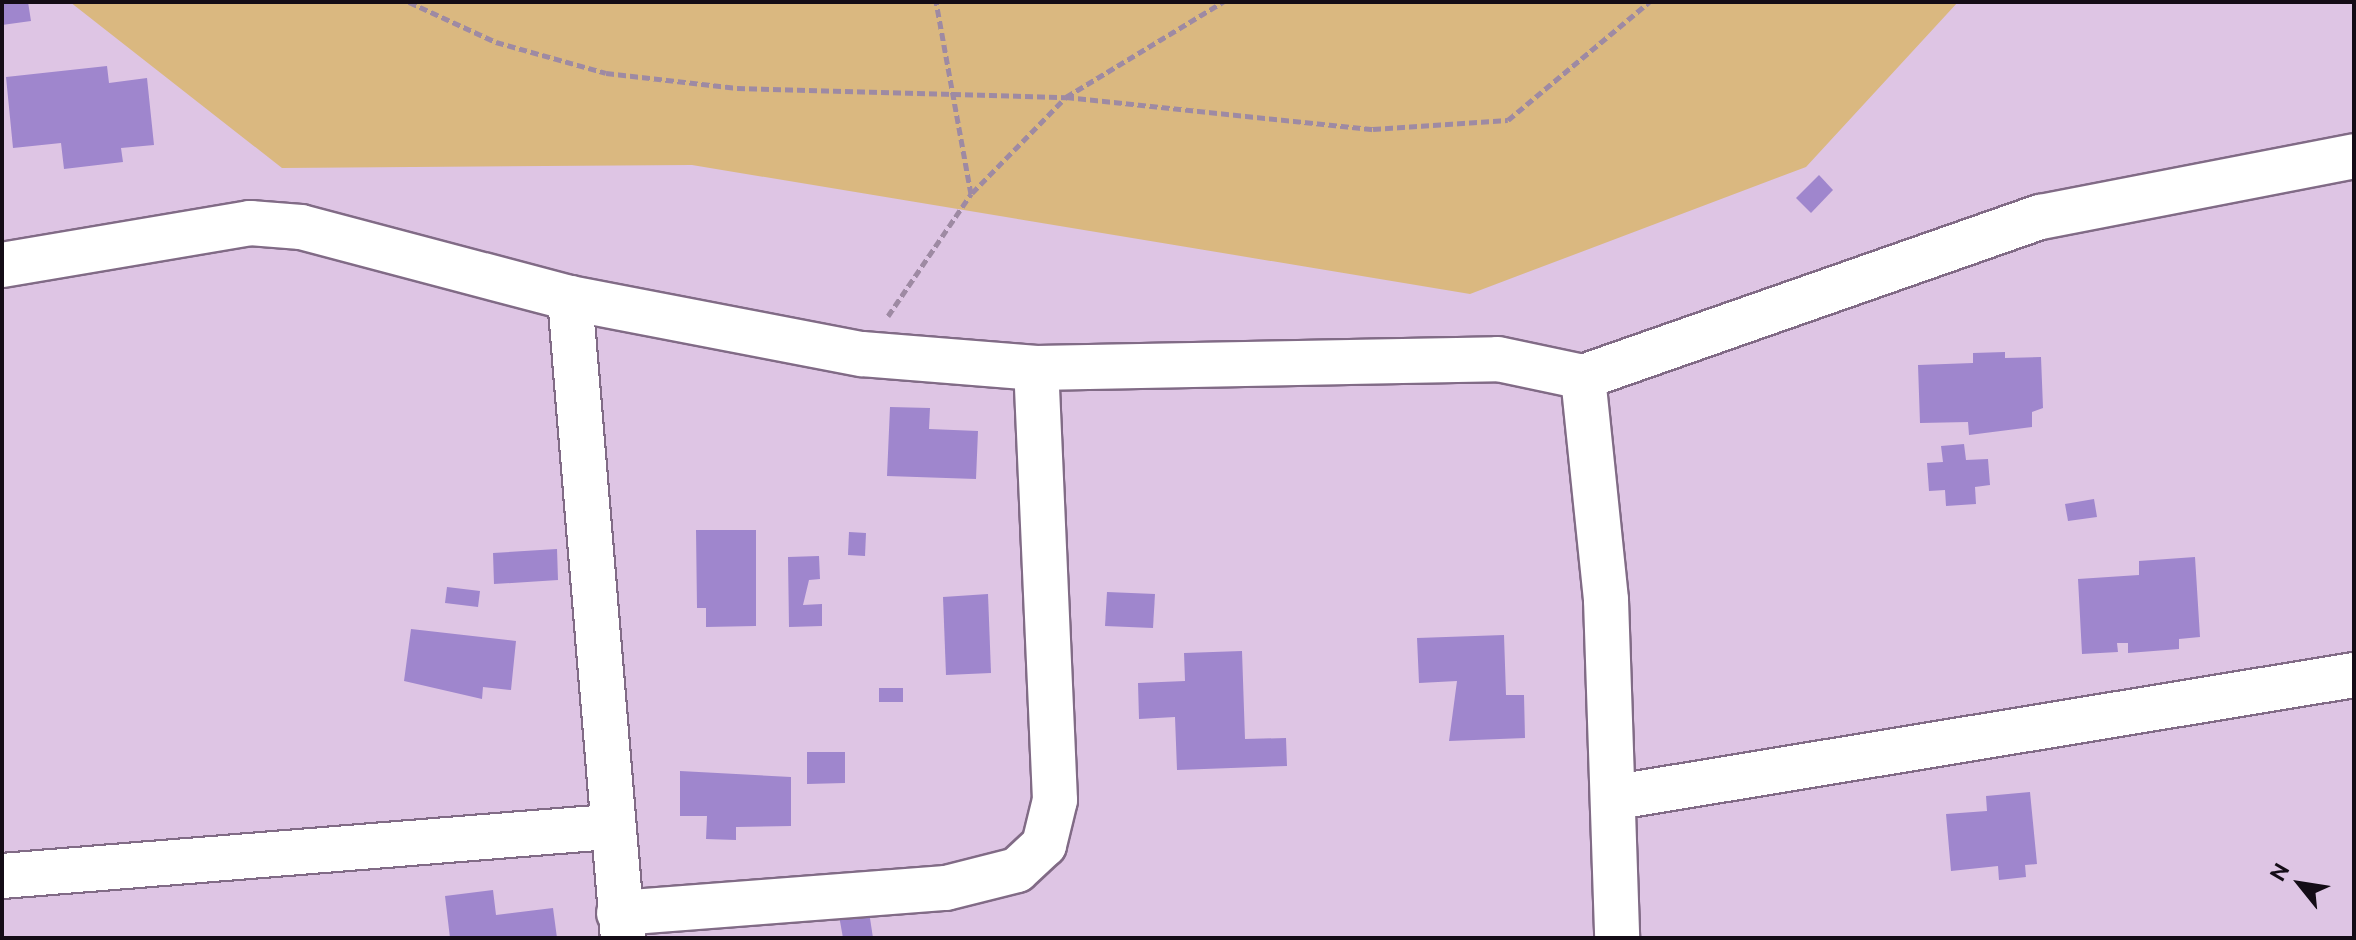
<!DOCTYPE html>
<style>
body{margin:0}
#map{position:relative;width:2356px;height:940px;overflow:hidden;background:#dec5e4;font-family:Ubuntu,sans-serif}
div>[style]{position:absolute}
.green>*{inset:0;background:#dab880}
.building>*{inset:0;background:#9f86cd}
.path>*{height:5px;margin-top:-2.5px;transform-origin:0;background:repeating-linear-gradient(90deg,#9e8aa3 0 8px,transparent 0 12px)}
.roads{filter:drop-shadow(2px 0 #816b86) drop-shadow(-2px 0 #816b86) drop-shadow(0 2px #816b86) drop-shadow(0 -2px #816b86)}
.minor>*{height:44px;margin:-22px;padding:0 22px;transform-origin:22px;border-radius:22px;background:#fff}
span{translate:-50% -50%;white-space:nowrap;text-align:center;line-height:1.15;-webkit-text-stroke:8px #dec5e4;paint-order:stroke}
.frame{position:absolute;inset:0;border:4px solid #140c16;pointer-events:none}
.north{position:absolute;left:2260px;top:844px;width:80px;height:80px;-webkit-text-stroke:6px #dec5e4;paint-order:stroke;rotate:300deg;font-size:22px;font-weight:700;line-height:32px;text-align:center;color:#140c16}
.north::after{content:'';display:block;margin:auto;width:28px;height:36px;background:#140c16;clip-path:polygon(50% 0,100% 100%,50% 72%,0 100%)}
</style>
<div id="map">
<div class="green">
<div style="clip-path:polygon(70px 2px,1958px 2px,1806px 167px,1470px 294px,692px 165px,282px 168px)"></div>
</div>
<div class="building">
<div style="clip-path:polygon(2px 2px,28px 2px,31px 21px,2px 25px)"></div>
<div style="clip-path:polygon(107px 66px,109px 83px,147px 78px,154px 145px,121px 148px,123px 162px,64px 169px,61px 143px,13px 148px,6px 77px)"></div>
<div style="clip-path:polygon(1819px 175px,1833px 190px,1811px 213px,1796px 198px)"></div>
<div style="clip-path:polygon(2005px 352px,2005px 358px,2041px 357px,2043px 408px,2032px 412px,2032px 427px,1969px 435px,1968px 422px,1920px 423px,1918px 365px,1973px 363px,1973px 353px)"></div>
<div style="clip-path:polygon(890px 407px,930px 408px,929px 429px,978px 431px,976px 479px,887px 476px)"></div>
<div style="clip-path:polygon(1964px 444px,1966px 460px,1988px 459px,1990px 485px,1975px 487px,1976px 504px,1946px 506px,1945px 490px,1929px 491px,1927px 463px,1943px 462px,1941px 446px)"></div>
<div style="clip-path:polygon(2094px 499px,2097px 517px,2068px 521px,2065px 504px)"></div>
<div style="clip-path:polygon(696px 530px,756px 530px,756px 626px,706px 627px,706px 608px,697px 608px)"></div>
<div style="clip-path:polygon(849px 532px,866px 533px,865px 556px,848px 555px)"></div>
<div style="clip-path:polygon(557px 549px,558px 580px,494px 584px,493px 553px)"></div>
<div style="clip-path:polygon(819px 556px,820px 579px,809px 580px,803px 605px,822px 604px,822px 626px,789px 627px,788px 557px)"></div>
<div style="clip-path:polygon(2195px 557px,2200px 637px,2179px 639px,2179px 649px,2128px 653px,2128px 643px,2117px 643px,2118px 652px,2082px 654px,2078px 579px,2139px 575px,2139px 561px)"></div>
<div style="clip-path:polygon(447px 587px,480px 591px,478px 607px,445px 603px)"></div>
<div style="clip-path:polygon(1107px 592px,1155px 594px,1153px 628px,1105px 626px)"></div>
<div style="clip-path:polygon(988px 594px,991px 673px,946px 675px,943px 597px)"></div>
<div style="clip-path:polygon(411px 629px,516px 641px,511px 690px,483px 687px,482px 699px,404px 681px)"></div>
<div style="clip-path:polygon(1504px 635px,1506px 695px,1524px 695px,1525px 738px,1449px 741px,1457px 681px,1419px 683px,1417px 638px)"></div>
<div style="clip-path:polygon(1242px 651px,1245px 739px,1286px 738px,1287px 766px,1177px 770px,1175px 717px,1139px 719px,1138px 683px,1185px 681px,1184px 653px)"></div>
<div style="clip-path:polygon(879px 688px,903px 688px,903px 702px,879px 702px)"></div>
<div style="clip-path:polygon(807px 752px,845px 752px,845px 783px,807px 784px)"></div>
<div style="clip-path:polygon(680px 771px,791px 777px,791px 826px,736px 827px,736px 840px,706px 839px,707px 816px,680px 816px)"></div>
<div style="clip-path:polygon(2030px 792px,2037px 864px,2025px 865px,2026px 877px,1999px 880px,1998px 866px,1951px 871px,1946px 814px,1987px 811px,1986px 796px)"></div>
<div style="clip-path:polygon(493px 890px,496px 915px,553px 908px,557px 938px,450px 938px,445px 896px)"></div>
<div style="clip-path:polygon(868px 905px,873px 938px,843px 938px,838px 910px)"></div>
</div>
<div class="path">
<div style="left:409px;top:2px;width:96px;rotate:24.7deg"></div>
<div style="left:496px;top:42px;width:114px;rotate:15.7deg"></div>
<div style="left:606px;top:73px;width:132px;rotate:6.5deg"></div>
<div style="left:737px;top:88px;width:329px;rotate:1.6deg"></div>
<div style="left:1066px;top:97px;width:309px;rotate:6deg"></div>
<div style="left:1373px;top:129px;width:135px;rotate:-3.8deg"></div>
<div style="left:1508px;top:120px;width:184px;rotate:-39.9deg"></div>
<div style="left:972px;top:193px;width:134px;rotate:-45.6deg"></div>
<div style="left:1066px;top:97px;width:184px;rotate:-31.2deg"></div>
<div style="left:888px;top:316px;width:148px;rotate:-55.8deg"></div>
<div style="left:971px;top:194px;width:195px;rotate:-100.3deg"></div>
</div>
<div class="roads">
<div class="minor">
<div style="left:2px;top:265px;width:252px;rotate:-9.6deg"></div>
<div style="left:250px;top:223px;width:51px;rotate:4.5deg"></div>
<div style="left:301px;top:227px;width:278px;rotate:14.8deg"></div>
<div style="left:570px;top:298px;width:297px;rotate:10.9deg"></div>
<div style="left:862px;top:354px;width:175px;rotate:4.6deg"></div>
<div style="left:1036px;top:368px;width:462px;rotate:-1.1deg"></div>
<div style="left:1498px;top:359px;width:87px;rotate:12deg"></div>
<div style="left:1583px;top:377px;width:485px;rotate:-19.3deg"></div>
<div style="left:2041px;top:217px;width:319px;rotate:-11deg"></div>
<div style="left:570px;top:298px;width:642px;rotate:85.27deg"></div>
<div style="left:1583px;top:377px;width:224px;rotate:84.1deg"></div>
<div style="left:1606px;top:600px;width:338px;rotate:88.1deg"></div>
<div style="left:1617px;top:797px;width:747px;rotate:-9.4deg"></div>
<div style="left:2px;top:876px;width:609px;rotate:-4.62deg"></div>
<div style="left:619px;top:913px;width:328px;rotate:-4.4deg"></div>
<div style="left:946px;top:888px;width:73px;rotate:-14.2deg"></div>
<div style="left:1017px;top:870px;width:37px;rotate:-43deg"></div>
<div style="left:1044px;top:845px;width:46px;rotate:-76.3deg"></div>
<div style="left:1055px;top:800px;width:432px;rotate:-92.5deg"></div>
</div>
</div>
<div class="frame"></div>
<div class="north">N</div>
</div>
